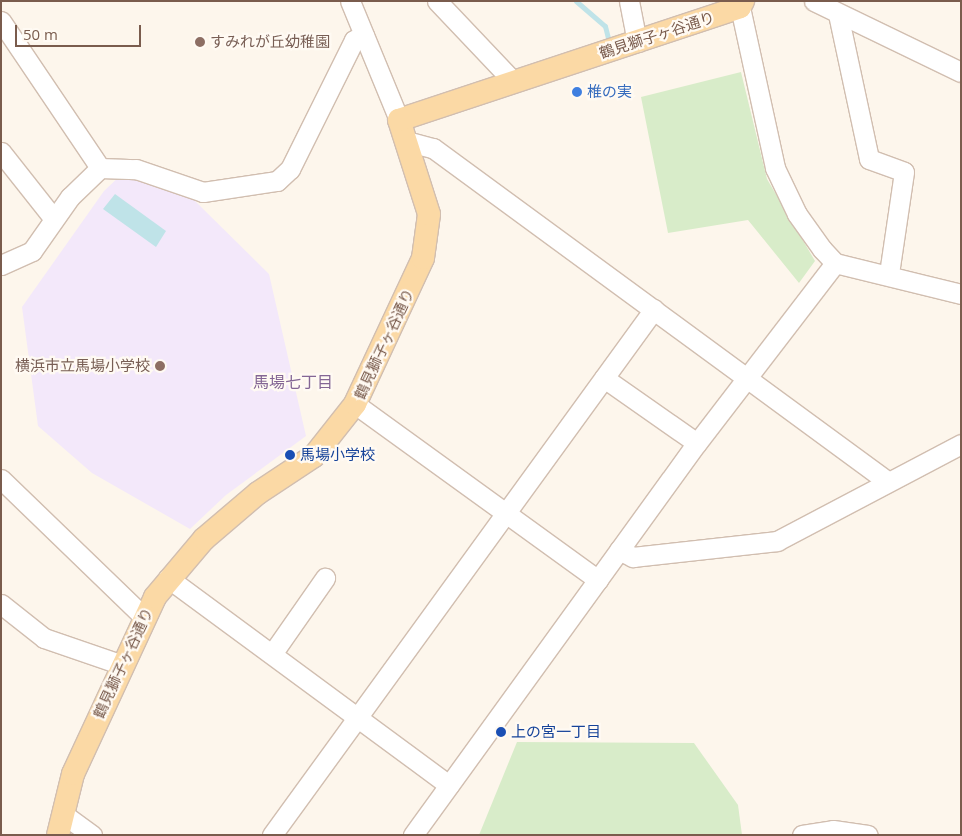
<!DOCTYPE html>
<meta charset="utf-8">
<style>
body{margin:0}
#map{position:relative;width:962px;height:836px;overflow:hidden;background:#fdf6ec;font-family:"Open Sans","Noto Sans JP",sans-serif}
div>[style]{position:absolute}
.education>*{inset:0;background:#f3e8fa}
.green>*{inset:0;background:#d8ecc9}
.water>*{inset:0;background:#bfe3e8}
.stream>*{height:5px;margin:-2.5px;padding:0 2.5px;transform-origin:2.5px;border-radius:2.5px;background:#bfe3e8}
.roads{filter:drop-shadow(1px 0 #d1beb0) drop-shadow(-1px 0 #d1beb0) drop-shadow(0 1px #d1beb0) drop-shadow(0 -1px #d1beb0)}
.minor>*{height:19px;margin:-9.5px;padding:0 9.5px;transform-origin:9.5px;border-radius:9.5px;background:#fff}
.major>*{height:22px;margin:-11px;padding:0 11px;transform-origin:11px;border-radius:11px;background:#fbd9a5}
.dots>*{width:14px;height:14px;translate:-50% -50%;box-sizing:border-box;border:2px solid #fffaf3;border-radius:50%}
span{translate:-50% -50%;white-space:nowrap;text-align:center;line-height:1.15;-webkit-text-stroke:4.5px #fffaf3;paint-order:stroke}
.street-label{font-size:15px;color:#7a5c4d}
.education-label{font-size:15px;color:#785e54}
.left{translate:0 -50%;text-align:left}
.right{translate:-100% -50%;text-align:right}
.shop-label{font-size:15px;color:#366cbe}
.transit-label{font-size:15px;color:#164399}
.neighbourhood-label{font-size:16px;color:#846695}
.frame{position:absolute;inset:0;border:2px solid #7a5c4d;pointer-events:none}
.scale{position:absolute;left:15px;top:25px;width:126px;height:22px;box-sizing:border-box;border:2px solid #7a5c4d;border-top:0;padding-left:6px;font-size:15px;line-height:18px;white-space:nowrap;color:#7a5c4d;-webkit-text-stroke:4px #fffaf3;paint-order:stroke}
</style>
<div id="map">
<div class="education">
<div style="clip-path:polygon(122px 174px,191px 197px,269px 274px,306px 436px,226px 495px,190px 529px,92px 473px,38px 426px,22px 307px,104px 191px)"></div>
</div>
<div class="green">
<div style="clip-path:polygon(741px 72px,767px 179px,815px 261px,799px 283px,748px 220px,668px 233px,641px 97px)"></div>
<div style="clip-path:polygon(517px 742px,694px 743px,738px 805px,742px 835px,479px 835px)"></div>
</div>
<div class="water">
<div style="clip-path:polygon(115px 194px,166px 231px,156px 247px,103px 209px)"></div>
</div>
<div class="stream">
<div style="left:576px;top:1px;width:38px;rotate:41deg"></div>
<div style="left:605px;top:26px;width:12px;rotate:76deg"></div>
</div>
<div class="roads">
<div class="minor">
<div style="left:350px;top:1px;width:129px;rotate:67.6deg"></div>
<div style="left:437px;top:1px;width:112px;rotate:46.5deg"></div>
<div style="left:629px;top:1px;width:42px;rotate:79deg"></div>
<div style="left:814px;top:1px;width:163px;rotate:25.8deg"></div>
<div style="left:740px;top:7px;width:165px;rotate:77.7deg"></div>
<div style="left:775px;top:168px;width:51px;rotate:64.4deg"></div>
<div style="left:797px;top:214px;width:43px;rotate:54.5deg"></div>
<div style="left:822px;top:249px;width:19px;rotate:47deg"></div>
<div style="left:835px;top:263px;width:130px;rotate:13.8deg"></div>
<div style="left:838px;top:14px;width:148px;rotate:77.9deg"></div>
<div style="left:869px;top:159px;width:37px;rotate:20deg"></div>
<div style="left:904px;top:172px;width:103px;rotate:98.4deg"></div>
<div style="left:1px;top:21px;width:177px;rotate:56deg"></div>
<div style="left:406px;top:141px;width:28px;rotate:15deg"></div>
<div style="left:433px;top:148px;width:563px;rotate:36.26deg"></div>
<div style="left:1px;top:152px;width:85px;rotate:51.7deg"></div>
<div style="left:1px;top:265px;width:34px;rotate:-24deg"></div>
<div style="left:32px;top:251px;width:66px;rotate:-54.9deg"></div>
<div style="left:70px;top:197px;width:42px;rotate:-44deg"></div>
<div style="left:100px;top:168px;width:36px;rotate:2deg"></div>
<div style="left:136px;top:169px;width:71px;rotate:18.9deg"></div>
<div style="left:203px;top:192px;width:75px;rotate:-8.5deg"></div>
<div style="left:277px;top:181px;width:18px;rotate:-43deg"></div>
<div style="left:290px;top:169px;width:144px;rotate:-63.6deg"></div>
<div style="left:354px;top:40px;width:11px;rotate:-22deg"></div>
<div style="left:604px;top:378px;width:113px;rotate:35deg"></div>
<div style="left:355px;top:404px;width:300px;rotate:35.9deg"></div>
<div style="left:1px;top:479px;width:197px;rotate:44deg"></div>
<div style="left:619px;top:550px;width:16px;rotate:27deg"></div>
<div style="left:633px;top:557px;width:145px;rotate:-6.3deg"></div>
<div style="left:777px;top:541px;width:208px;rotate:-27.8deg"></div>
<div style="left:168px;top:578px;width:349px;rotate:36.4deg"></div>
<div style="left:1px;top:604px;width:55px;rotate:38.3deg"></div>
<div style="left:44px;top:638px;width:80px;rotate:18.9deg"></div>
<div style="left:272px;top:654px;width:93px;rotate:-55.1deg"></div>
<div style="left:63px;top:814px;width:36px;rotate:36deg"></div>
<div style="left:272px;top:835px;width:650px;rotate:-54.01deg"></div>
<div style="left:413px;top:835px;width:484px;rotate:-54.1deg"></div>
<div style="left:697px;top:443px;width:227px;rotate:-52.5deg"></div>
<div style="left:802px;top:835px;width:31px;rotate:-9deg"></div>
<div style="left:833px;top:830px;width:35px;rotate:8deg"></div>
</div>
<div class="major">
<div style="left:58px;top:835px;width:63px;rotate:-76.2deg"></div>
<div style="left:73px;top:774px;width:195px;rotate:-65.1deg"></div>
<div style="left:155px;top:597px;width:76px;rotate:-49.8deg"></div>
<div style="left:204px;top:539px;width:71px;rotate:-40.4deg"></div>
<div style="left:258px;top:493px;width:67px;rotate:-33.5deg"></div>
<div style="left:314px;top:456px;width:66px;rotate:-51.7deg"></div>
<div style="left:355px;top:404px;width:161px;rotate:-65deg"></div>
<div style="left:423px;top:258px;width:44px;rotate:-82.2deg"></div>
<div style="left:429px;top:214px;width:99px;rotate:-107.7deg"></div>
<div style="left:399px;top:120px;width:359px;rotate:-18.3deg"></div>
<div style="left:740px;top:7px;width:7px;rotate:-63deg"></div>
</div>
</div>
<div class="dots">
<div style="left:200px;top:42px;background:#8d6e63"></div>
<div style="left:577px;top:92px;background:#3f7fe0"></div>
<div style="left:160px;top:366px;background:#8d6e63"></div>
<div style="left:290px;top:455px;background:#1a4fb4"></div>
<div style="left:501px;top:732px;background:#1a4fb4"></div>
</div>
<div class="street-label">
<span style="left:657px;top:35px;rotate:-18deg">鶴見獅子ヶ谷通り</span>
<span style="left:384px;top:344px;rotate:-65deg">鶴見獅子ヶ谷通り</span>
<span style="left:123px;top:663px;rotate:-65deg">鶴見獅子ヶ谷通り</span>
</div>
<div class="education-label">
<span class="left" style="left:210px;top:42px">すみれが丘幼稚園</span>
<span class="right" style="left:150px;top:366px">横浜市立馬場小学校</span>
</div>
<div class="shop-label">
<span class="left" style="left:587px;top:92px">椎の実</span>
</div>
<div class="transit-label">
<span class="left" style="left:300px;top:455px">馬場小学校</span>
<span class="left" style="left:511px;top:732px">上の宮一丁目</span>
</div>
<div class="neighbourhood-label">
<span style="left:293px;top:382px">馬場七丁目</span>
</div>
<div class="frame"></div>
<div class="scale">50 m</div>
</div>
